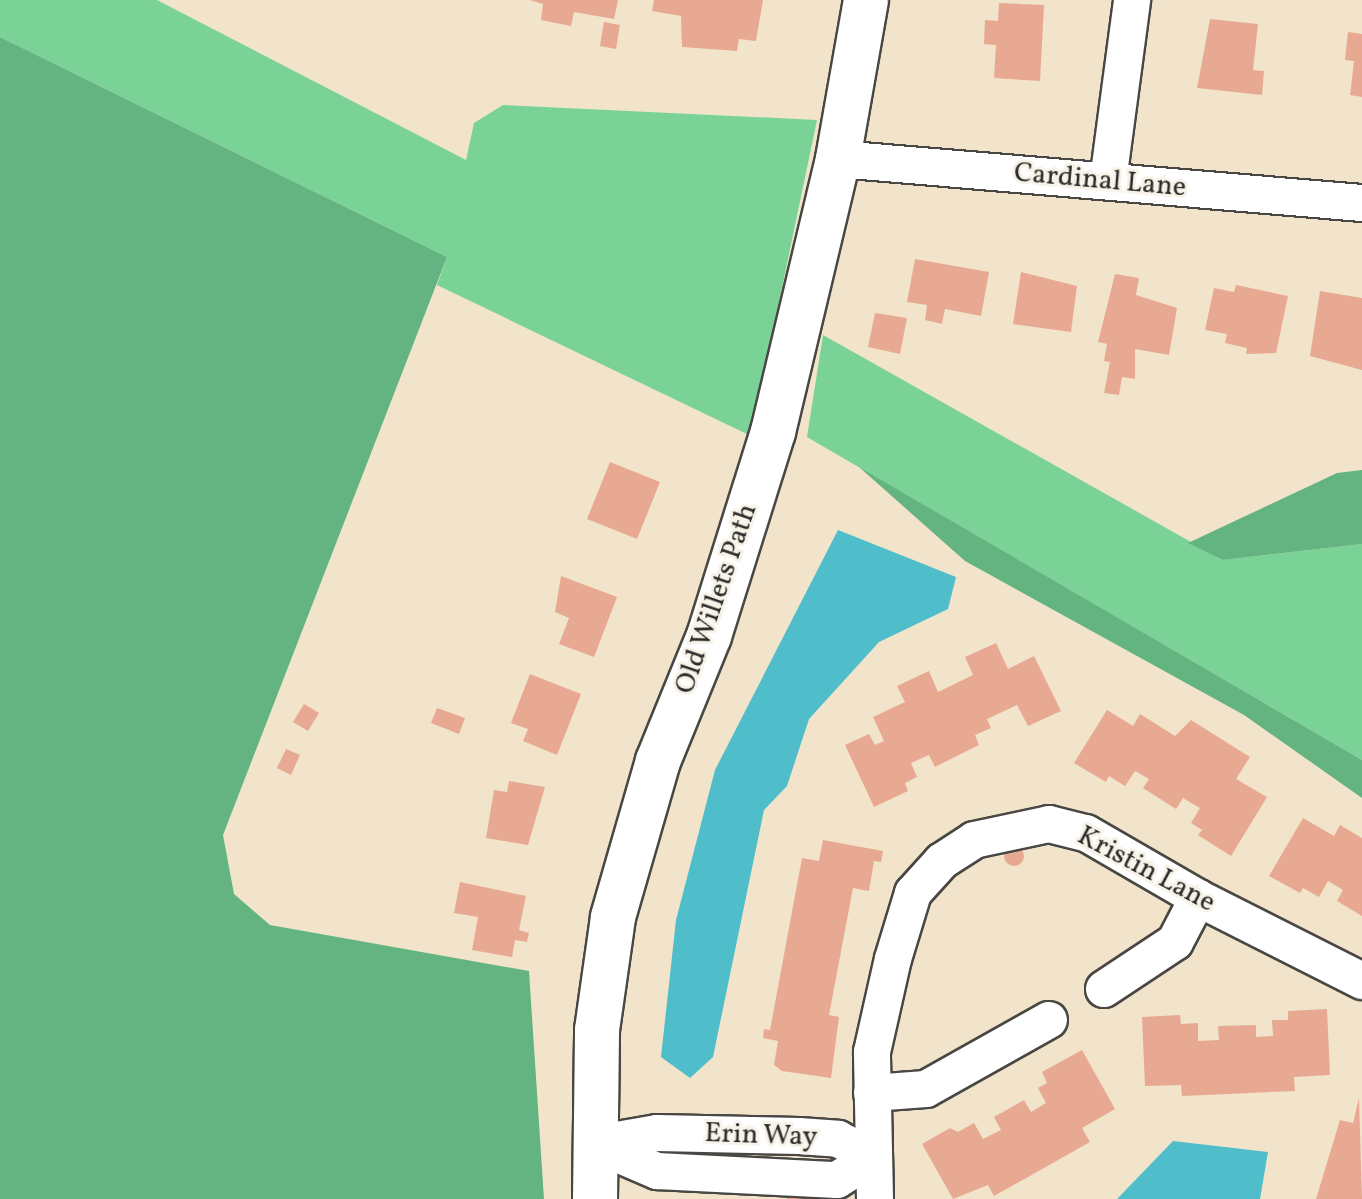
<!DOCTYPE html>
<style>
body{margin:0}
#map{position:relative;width:1362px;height:1199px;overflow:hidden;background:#f1e4ca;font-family:Vollkorn,serif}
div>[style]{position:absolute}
.green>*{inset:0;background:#7ad297}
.forest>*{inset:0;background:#63b480}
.water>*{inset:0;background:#50bdcb}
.building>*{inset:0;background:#e8a992}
.round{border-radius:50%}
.roads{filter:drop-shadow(2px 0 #494743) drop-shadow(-2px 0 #494743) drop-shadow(0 2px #494743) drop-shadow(0 -2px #494743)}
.minor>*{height:36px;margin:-18px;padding:0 18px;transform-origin:18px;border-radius:18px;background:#fff}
.secondary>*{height:44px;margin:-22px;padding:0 22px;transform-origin:22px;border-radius:22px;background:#fff}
span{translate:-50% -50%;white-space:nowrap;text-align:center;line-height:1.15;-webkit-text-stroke:6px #f7f3e8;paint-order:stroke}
.street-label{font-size:28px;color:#2b2b2b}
</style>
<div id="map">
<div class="green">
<div style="clip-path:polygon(0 0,157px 0,466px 160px,474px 123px,503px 105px,817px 120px,751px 436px,437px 285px,447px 257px,0 37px)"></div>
<div style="clip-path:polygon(823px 335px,1223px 560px,1362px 544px,1362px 760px,807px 437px)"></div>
</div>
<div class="forest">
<div style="clip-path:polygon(0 37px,447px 257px,223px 835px,234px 894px,270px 925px,529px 971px,544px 1199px,0 1199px)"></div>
<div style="clip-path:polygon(859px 467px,1362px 760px,1362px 798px,1244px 715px,965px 561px)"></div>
<div style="clip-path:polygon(1362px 470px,1362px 544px,1223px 560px,1188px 543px,1337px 473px)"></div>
</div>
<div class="water">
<div style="clip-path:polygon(838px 530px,956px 577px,948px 609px,879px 642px,809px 719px,787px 786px,764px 810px,713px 1057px,690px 1078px,661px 1057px,676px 920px,715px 770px)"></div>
<div style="clip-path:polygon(1173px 1141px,1268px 1152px,1260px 1199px,1117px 1199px)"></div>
</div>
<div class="building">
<div style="clip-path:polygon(530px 0,618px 0,614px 19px,574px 12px,571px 26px,541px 20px,543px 4px)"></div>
<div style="clip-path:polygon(654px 0,763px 0,756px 41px,739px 39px,737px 51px,682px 47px,681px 16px,652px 11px)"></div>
<div style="clip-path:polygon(999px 3px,1044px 5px,1040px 81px,994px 78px,996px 45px,984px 44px,985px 20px,998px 21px)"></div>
<div style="clip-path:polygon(1210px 19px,1258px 24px,1253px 70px,1264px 71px,1262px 95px,1197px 88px)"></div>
<div style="clip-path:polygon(604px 22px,620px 25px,616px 49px,600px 46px)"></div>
<div style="clip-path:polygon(1348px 32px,1362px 34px,1362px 97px,1350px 95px,1354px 61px,1345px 60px)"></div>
<div style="clip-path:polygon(915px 259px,989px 272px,981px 316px,945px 309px,942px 324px,925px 320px,927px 305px,907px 302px)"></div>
<div style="clip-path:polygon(1021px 272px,1077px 286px,1071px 332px,1013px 324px)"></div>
<div style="clip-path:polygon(1115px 274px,1139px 278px,1136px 295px,1177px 308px,1169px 355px,1135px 349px,1135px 379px,1122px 377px,1119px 395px,1104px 393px,1110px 362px,1104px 361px,1107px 344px,1098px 342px)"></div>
<div style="clip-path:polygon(1236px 285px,1288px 296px,1276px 353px,1246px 354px,1247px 348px,1225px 343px,1227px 334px,1205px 330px,1214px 288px,1234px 292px)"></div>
<div style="clip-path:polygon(1320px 291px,1362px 298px,1362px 370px,1310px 356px)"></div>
<div style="clip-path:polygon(875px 313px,907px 318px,900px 354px,868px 347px)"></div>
<div style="clip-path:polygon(610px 462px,660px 482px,637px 539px,587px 519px)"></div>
<div style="clip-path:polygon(561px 576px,617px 597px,594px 657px,559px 644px,569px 618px,555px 612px)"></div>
<div style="clip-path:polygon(996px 643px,1008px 669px,1034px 656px,1061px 711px,1028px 726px,1017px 705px,987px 719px,991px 728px,975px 735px,979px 745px,935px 767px,929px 755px,911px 763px,917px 777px,905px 783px,908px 791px,874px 807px,845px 745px,869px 734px,875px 745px,884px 741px,873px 717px,905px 702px,897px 686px,929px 671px,938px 692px,973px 675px,965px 657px)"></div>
<div style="clip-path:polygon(530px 674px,581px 694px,557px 755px,523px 741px,528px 729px,511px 723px)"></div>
<div style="clip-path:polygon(304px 704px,319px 713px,308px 731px,293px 722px)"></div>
<div style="clip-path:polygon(437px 708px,465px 718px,459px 734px,431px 723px)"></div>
<div style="clip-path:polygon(1107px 710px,1133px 726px,1140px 714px,1175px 736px,1191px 720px,1250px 757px,1236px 779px,1267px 797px,1231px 856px,1198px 835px,1202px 830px,1191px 823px,1200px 808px,1183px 798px,1176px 809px,1143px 788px,1149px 779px,1135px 771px,1125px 786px,1109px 776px,1106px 782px,1074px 763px)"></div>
<div style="clip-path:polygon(286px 749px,300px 755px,291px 775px,277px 768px)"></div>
<div style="clip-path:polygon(509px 781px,545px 787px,528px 845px,486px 838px,494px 790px,507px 792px)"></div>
<div style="clip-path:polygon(1303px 818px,1334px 836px,1340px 825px,1362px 838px,1362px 916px,1337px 901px,1343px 890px,1328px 881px,1319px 897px,1303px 888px,1300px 893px,1269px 876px)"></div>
<div style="clip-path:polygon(823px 840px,883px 851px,881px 862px,874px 861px,869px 891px,853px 888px,829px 1015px,839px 1017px,831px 1078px,782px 1071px,774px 1065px,778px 1041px,763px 1038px,764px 1029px,770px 1030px,802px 858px,819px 861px)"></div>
<div class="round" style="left:1004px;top:846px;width:20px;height:20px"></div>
<div style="clip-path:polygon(460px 882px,526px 896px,519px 930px,529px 933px,527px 942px,515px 940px,512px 957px,472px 950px,478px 917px,454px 913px)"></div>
<div style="clip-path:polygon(1327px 1009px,1330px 1075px,1294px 1077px,1295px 1091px,1182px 1096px,1181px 1085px,1145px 1086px,1142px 1017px,1180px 1015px,1181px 1024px,1198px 1023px,1198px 1041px,1219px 1040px,1218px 1026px,1256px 1025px,1256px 1037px,1273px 1036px,1272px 1020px,1288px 1020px,1288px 1011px)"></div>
<div style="clip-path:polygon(1082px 1050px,1115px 1109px,1082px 1128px,1090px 1142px,994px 1196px,988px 1185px,953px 1199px,922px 1144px,950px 1128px,958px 1132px,974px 1123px,983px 1139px,1001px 1130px,994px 1117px,1024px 1100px,1031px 1112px,1046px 1103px,1038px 1088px,1047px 1083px,1042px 1072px)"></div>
<div style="clip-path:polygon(1359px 1098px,1362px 1199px,1316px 1199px,1340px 1120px,1353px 1123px)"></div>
<div style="clip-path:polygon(833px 1193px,833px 1199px,787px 1199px,787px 1195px)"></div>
</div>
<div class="roads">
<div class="minor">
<div style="left:838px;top:159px;width:526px;rotate:4.8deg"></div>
<div style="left:1108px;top:181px;width:183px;rotate:-82.4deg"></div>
<div style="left:1104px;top:989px;width:85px;rotate:-33.5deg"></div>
<div style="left:1175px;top:942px;width:50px;rotate:-62.4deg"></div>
<div style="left:872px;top:1093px;width:54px;rotate:-4.2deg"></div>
<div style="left:926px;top:1089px;width:141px;rotate:-29.3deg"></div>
<div style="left:594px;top:1144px;width:69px;rotate:23.2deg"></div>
<div style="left:657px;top:1171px;width:180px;rotate:2.9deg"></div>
<div style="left:837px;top:1180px;width:43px;rotate:-32.6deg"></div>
<div style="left:594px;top:1144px;width:64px;rotate:-9.9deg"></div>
<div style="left:657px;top:1133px;width:142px;rotate:1.2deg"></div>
<div style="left:799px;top:1136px;width:39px;rotate:4deg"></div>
<div style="left:838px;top:1139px;width:39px;rotate:27deg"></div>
<div style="left:875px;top:1199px;width:147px;rotate:-91.2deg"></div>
<div style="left:872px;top:1052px;width:95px;rotate:-77.3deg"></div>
<div style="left:893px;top:959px;width:69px;rotate:-73.1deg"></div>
<div style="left:913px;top:893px;width:43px;rotate:-47.8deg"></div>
<div style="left:942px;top:861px;width:38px;rotate:-33deg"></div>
<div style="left:974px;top:840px;width:77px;rotate:-12deg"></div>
<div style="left:1049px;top:824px;width:38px;rotate:14deg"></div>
<div style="left:1086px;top:833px;width:129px;rotate:30.1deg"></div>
<div style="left:1198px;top:898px;width:184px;rotate:26.8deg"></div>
</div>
<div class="secondary">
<div style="left:595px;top:1199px;width:169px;rotate:-89.3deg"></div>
<div style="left:597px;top:1030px;width:114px;rotate:-81.9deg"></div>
<div style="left:613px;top:917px;width:162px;rotate:-73.9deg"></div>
<div style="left:658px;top:761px;width:135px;rotate:-67.8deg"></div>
<div style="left:709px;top:636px;width:214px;rotate:-72.6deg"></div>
<div style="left:773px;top:432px;width:281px;rotate:-76.6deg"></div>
<div style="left:838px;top:159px;width:161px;rotate:-80deg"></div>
</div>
</div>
<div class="street-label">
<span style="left:1100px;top:181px;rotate:5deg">Cardinal Lane</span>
<span style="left:717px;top:599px;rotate:-71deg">Old Willets Path</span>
<span style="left:1146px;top:870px;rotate:28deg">Kristin Lane</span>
<span style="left:761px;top:1136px;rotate:2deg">Erin Way</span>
</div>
</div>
